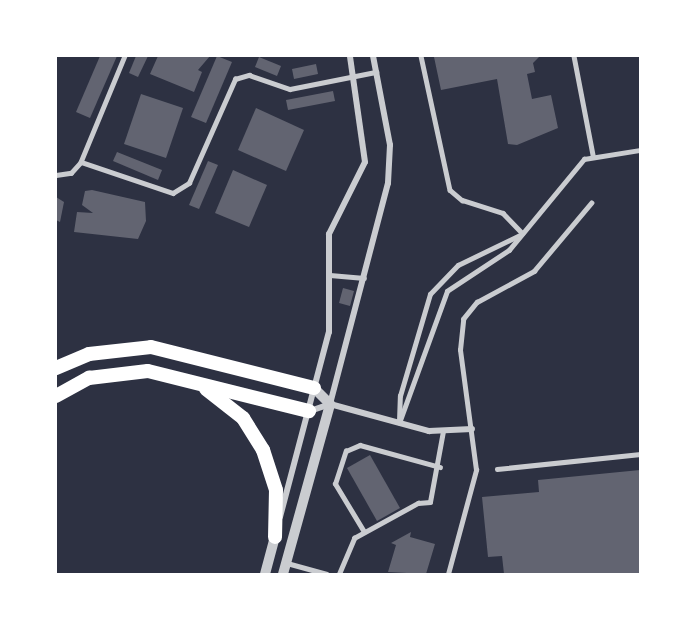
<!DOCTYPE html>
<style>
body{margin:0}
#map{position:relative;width:696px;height:630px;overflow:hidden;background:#2d3142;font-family:"PT Sans",sans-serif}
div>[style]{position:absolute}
.building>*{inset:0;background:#626471}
.service>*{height:4.5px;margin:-2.25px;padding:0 2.25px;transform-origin:2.25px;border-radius:2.25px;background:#caccd0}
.minor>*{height:6px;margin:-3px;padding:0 3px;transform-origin:3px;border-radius:3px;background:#caccd0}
.tertiary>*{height:10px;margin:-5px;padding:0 5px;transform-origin:5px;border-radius:5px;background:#caccd0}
.primary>*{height:14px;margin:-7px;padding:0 7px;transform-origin:7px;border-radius:7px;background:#fff}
span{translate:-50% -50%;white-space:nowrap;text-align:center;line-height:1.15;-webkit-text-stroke:4.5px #fff;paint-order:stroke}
.frame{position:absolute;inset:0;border:57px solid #fff;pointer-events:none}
</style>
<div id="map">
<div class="building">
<div style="clip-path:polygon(100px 56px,117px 56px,90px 118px,76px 112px)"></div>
<div style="clip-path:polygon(136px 56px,148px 56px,138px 77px,129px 73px)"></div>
<div style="clip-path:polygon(158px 56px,210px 56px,198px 70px,202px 72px,194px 92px,150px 74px)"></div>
<div style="clip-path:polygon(217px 56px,232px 62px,206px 123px,191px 117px)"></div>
<div style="clip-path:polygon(540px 56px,533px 63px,535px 72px,527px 74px,532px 99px,551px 95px,558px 128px,517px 145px,508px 144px,497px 79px,441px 90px,434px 57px)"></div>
<div style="clip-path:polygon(259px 57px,281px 66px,277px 76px,255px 67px)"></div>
<div style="clip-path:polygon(316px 64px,318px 74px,294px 79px,292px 69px)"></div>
<div style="clip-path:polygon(333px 91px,335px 101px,288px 110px,286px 100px)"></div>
<div style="clip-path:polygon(141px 94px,183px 108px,166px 158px,124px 144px)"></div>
<div style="clip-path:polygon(256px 108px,304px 130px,286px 171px,238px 150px)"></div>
<div style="clip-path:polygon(117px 152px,162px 170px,158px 180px,113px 161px)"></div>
<div style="clip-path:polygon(208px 161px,218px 165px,199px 209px,189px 205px)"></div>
<div style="clip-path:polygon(233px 170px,267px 185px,249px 227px,215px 213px)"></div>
<div style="clip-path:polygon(92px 190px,145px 202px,146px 221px,138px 239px,74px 232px,77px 212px,93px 213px,82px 205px,85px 191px)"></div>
<div style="clip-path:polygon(56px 197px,64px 202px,60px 222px,56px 220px)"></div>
<div style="clip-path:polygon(343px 288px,354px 291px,350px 306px,339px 303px)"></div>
<div style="clip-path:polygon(370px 455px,400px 508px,377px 521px,347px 468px)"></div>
<div style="clip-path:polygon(640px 470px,640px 574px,504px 574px,502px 556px,488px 557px,482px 497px,539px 492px,538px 480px)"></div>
<div style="clip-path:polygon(411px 532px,410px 537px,435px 544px,426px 574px,388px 572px,396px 545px,391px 543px)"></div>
</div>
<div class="service">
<div style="left:125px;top:56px;width:115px;rotate:112.5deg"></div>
<div style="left:81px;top:162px;width:97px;rotate:18.6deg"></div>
<div style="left:173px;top:193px;width:19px;rotate:-32deg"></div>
<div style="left:189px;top:183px;width:114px;rotate:-66.1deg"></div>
<div style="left:235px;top:79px;width:15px;rotate:-16deg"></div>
<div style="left:249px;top:75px;width:43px;rotate:18.9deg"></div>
<div style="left:290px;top:89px;width:88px;rotate:-11.2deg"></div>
<div style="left:421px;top:56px;width:137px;rotate:77.8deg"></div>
<div style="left:450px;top:190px;width:16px;rotate:40deg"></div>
<div style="left:462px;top:200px;width:43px;rotate:17.6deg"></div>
<div style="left:503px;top:213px;width:28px;rotate:46deg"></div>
<div style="left:574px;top:56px;width:101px;rotate:79.1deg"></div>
<div style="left:56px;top:175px;width:15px;rotate:-8deg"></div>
<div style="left:71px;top:173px;width:15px;rotate:-48deg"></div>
<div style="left:330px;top:275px;width:34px;rotate:5deg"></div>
<div style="left:399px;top:421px;width:25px;rotate:-88deg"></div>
<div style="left:400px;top:396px;width:106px;rotate:-73.6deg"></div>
<div style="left:430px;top:294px;width:40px;rotate:-46deg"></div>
<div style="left:458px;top:265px;width:69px;rotate:-25.8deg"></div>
<div style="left:399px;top:423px;width:140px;rotate:-70deg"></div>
<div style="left:447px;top:291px;width:74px;rotate:-33.5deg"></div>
<div style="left:509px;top:250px;width:118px;rotate:-50.5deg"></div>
<div style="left:584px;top:159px;width:57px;rotate:-9.1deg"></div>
<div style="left:497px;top:469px;width:144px;rotate:-6deg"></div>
<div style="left:364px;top:532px;width:56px;rotate:-121.1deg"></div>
<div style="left:335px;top:484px;width:35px;rotate:-72deg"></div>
<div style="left:346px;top:451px;width:15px;rotate:-23deg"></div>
<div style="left:360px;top:445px;width:83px;rotate:15.4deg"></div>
<div style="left:287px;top:563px;width:41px;rotate:15.4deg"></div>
<div style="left:339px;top:574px;width:39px;rotate:-67deg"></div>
<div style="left:354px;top:538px;width:73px;rotate:-28.7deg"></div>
<div style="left:418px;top:503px;width:12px;rotate:-5deg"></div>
<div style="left:430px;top:502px;width:72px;rotate:-79.6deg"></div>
<div style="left:448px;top:574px;width:108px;rotate:-74.9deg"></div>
<div style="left:476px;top:470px;width:121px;rotate:-97.6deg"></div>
<div style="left:460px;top:350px;width:31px;rotate:-84deg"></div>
<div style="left:463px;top:319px;width:22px;rotate:-51deg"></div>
<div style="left:477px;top:302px;width:65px;rotate:-28.5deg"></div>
<div style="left:534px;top:271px;width:89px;rotate:-50deg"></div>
</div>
<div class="minor">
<div style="left:330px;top:404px;width:228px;rotate:-75.3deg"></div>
<div style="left:388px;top:183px;width:38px;rotate:-87deg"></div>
<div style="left:390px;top:145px;width:91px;rotate:-100.8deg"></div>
<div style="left:310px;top:411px;width:21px;rotate:-19deg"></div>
<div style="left:330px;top:404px;width:103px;rotate:15.3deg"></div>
<div style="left:429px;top:431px;width:43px;rotate:-2.7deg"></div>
<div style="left:280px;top:517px;width:191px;rotate:-75.2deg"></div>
<div style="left:329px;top:332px;width:98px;rotate:-90deg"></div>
<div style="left:329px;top:234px;width:80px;rotate:-63.4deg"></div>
<div style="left:365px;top:162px;width:107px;rotate:-98.1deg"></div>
</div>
<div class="tertiary">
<div style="left:265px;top:574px;width:38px;rotate:-75deg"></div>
<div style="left:283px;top:574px;width:176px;rotate:-74.5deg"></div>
<div style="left:330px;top:404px;width:23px;rotate:-135deg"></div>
</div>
<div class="primary">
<div style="left:56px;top:368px;width:36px;rotate:-23deg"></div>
<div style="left:89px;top:354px;width:62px;rotate:-6.4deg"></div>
<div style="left:151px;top:347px;width:168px;rotate:14.1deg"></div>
<div style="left:206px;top:389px;width:47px;rotate:38.1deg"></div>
<div style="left:243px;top:418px;width:38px;rotate:58deg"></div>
<div style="left:263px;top:450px;width:42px;rotate:72deg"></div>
<div style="left:276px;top:490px;width:47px;rotate:91.2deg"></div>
<div style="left:56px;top:396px;width:38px;rotate:-29deg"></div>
<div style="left:89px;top:378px;width:59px;rotate:-6.8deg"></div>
<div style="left:148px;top:371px;width:166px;rotate:14deg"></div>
</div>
<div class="frame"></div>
</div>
